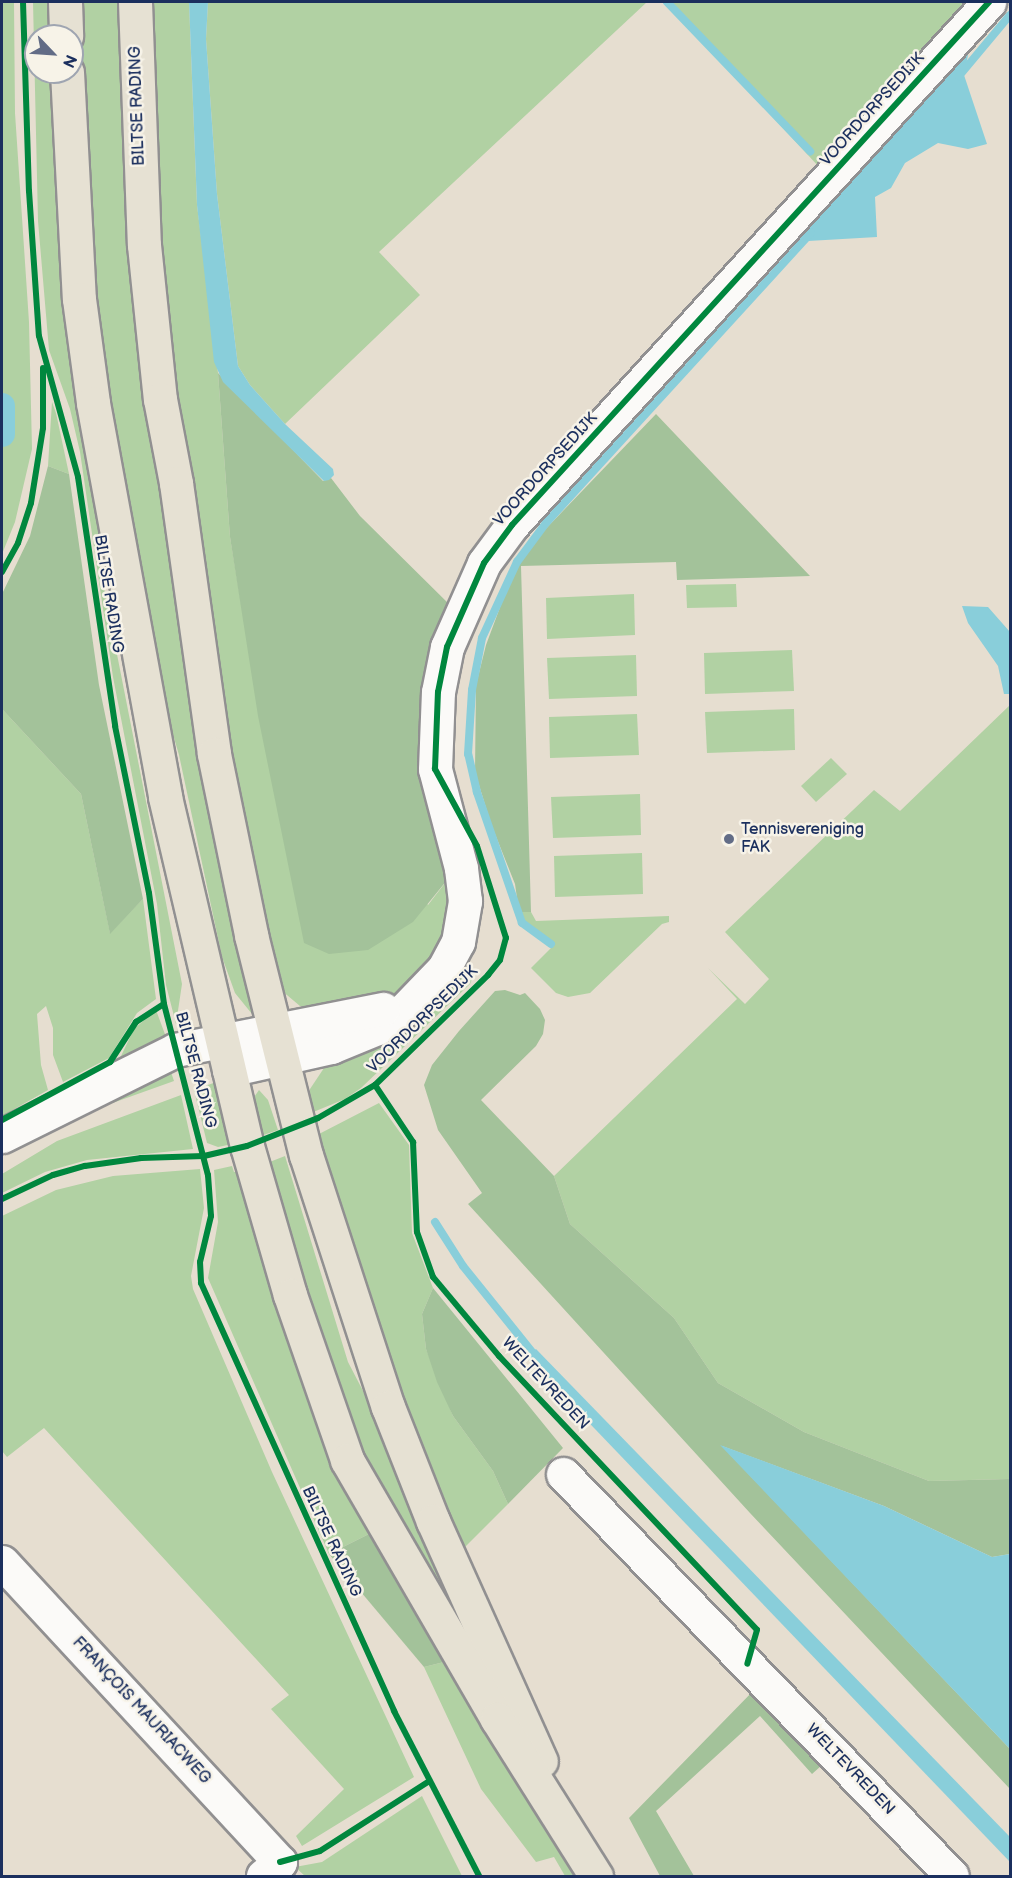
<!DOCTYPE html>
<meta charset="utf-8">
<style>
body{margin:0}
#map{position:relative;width:1012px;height:1878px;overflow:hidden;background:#e6ded0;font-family:"Balsamiq Sans",sans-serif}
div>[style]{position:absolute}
.green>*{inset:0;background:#b1d1a3}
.forest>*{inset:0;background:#a3c29a}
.water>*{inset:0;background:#89ceda}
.stream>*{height:8px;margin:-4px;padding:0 4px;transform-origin:4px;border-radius:4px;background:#89ceda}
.canal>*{height:26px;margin:-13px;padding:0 13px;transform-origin:13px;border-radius:13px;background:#89ceda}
.roads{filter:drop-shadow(2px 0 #919091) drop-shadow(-2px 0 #919091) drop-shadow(0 2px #919091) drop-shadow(0 -2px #919091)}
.minor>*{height:33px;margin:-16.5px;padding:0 16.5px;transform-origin:16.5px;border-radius:16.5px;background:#fbfaf8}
.major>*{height:33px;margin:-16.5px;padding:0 16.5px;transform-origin:16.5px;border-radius:16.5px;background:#e6e1d3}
.cycleway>*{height:6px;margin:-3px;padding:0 3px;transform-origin:3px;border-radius:3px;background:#00873e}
.dots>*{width:16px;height:16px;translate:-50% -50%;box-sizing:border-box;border:3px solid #f7f3e8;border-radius:50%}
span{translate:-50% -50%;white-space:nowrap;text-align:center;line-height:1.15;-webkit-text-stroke:5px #f7f3e8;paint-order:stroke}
.street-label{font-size:16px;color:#1b2f5e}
.poi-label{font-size:16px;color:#1b2f5e}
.left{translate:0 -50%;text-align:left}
.frame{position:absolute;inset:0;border:3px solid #1b2f5e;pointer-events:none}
.north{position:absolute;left:24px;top:24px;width:60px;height:60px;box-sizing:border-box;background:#f7f3e8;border:2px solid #9fa5b1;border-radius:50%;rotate:115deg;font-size:16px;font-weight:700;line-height:24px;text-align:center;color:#1b2f5e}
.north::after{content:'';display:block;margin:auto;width:21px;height:27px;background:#626c86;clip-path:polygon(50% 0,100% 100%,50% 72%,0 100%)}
</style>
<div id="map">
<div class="green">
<div style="clip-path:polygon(2px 2px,14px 2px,15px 113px,29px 322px,32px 449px,15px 522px,2px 554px)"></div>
<div style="clip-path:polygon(33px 2px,57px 2px,57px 36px,36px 36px,36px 72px,58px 72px,106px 526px,100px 568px,182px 984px,176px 1024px,166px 985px,157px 904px,113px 677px,80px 452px,70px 409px,49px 350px,38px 221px)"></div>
<div style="clip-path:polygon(74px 2px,119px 2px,125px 195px,133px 266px,255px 1012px,252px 1014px,235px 993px,222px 957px,179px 755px,146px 642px,104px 412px,76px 120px)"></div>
<div style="clip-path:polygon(148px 2px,189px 2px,197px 205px,218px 373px,230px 537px,243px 615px,428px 905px,452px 874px,453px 900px,439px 952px,402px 996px,317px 1010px,300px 1006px,275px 985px,261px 939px,178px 443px,161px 265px)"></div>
<div style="clip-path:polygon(208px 2px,647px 2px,379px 252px,420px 295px,285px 424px,250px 385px,238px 366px,217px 194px,206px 39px)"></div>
<div style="clip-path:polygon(666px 2px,964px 2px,912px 68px,820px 168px)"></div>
<div style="clip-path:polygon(52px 402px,56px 413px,69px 474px,48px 466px)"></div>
<div style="clip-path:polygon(736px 584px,737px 607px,687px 608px,686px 585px)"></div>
<div style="clip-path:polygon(634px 594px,635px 635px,547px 639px,546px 598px)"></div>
<div style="clip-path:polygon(792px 650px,794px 691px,705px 694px,704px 653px)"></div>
<div style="clip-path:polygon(636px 655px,637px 696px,549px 699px,547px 658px)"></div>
<div style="clip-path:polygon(1010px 705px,1010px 1479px,929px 1481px,804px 1432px,718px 1383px,674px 1318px,570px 1224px,554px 1176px,737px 999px,708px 968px,745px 1004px,769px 979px,725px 932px,874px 790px,900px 811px)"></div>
<div style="clip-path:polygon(2px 709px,81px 794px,110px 933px,143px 899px,156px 999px,137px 1013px,109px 1058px,63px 1082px,53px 1055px,53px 1028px,46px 1006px,37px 1014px,41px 1065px,48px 1090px,2px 1116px)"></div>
<div style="clip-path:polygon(794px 709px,795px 750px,707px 753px,705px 712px)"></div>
<div style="clip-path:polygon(637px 714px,639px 755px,550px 758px,549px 717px)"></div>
<div style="clip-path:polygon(831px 758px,847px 774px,816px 802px,801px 786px)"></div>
<div style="clip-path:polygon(640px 794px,641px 835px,553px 838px,551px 797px)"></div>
<div style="clip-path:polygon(642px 853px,643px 894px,555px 897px,554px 856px)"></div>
<div style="clip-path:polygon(519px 912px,531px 912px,536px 921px,669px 916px,669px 922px,662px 924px,590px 993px,568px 997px,556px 993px,531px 968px,553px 946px,530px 929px)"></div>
<div style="clip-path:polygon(466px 963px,475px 972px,470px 984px,361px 1088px,345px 1099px,306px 1115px,310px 1089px,326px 1065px,457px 966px)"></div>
<div style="clip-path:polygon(156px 1010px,166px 1037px,113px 1063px,121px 1056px,134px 1029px)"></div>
<div style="clip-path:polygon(170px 1069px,174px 1081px,79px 1115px)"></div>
<div style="clip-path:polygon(219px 1081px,237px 1143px,218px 1147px,207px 1143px,194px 1090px)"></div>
<div style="clip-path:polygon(259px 1090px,268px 1100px,278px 1130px,255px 1138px,252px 1100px)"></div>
<div style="clip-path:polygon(181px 1095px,193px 1149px,87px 1160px,45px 1172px,2px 1193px,2px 1174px,57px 1141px)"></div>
<div style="clip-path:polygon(379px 1103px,409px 1145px,412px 1233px,433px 1288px,422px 1314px,426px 1349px,453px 1416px,493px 1471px,508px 1504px,465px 1547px,391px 1387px,314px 1143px,322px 1140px,319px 1134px)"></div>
<div style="clip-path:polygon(285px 1156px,348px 1362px,386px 1435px,510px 1708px,358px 1461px,262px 1165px)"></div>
<div style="clip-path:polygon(232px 1166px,234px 1172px,245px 1170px,373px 1532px,329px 1554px,208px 1278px,218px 1222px,214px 1170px)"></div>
<div style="clip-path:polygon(200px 1169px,204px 1208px,191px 1276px,193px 1289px,272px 1472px,414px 1777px,302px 1846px,296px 1836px,344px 1789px,271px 1709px,289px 1695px,44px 1428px,7px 1457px,2px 1451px,2px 1216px,56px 1190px,113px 1176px)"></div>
<div style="clip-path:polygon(448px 1661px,577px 1876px,565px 1876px,554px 1857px,536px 1862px,481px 1789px,424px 1667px)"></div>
<div style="clip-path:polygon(422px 1796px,462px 1876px,305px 1876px,295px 1867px,322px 1862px)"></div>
</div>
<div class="forest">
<div style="clip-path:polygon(218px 373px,323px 481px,331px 478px,360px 516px,454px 609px,446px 629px,452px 874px,413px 922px,368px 950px,329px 954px,304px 943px,258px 716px,230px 537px)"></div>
<div style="clip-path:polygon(656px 414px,810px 576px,677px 580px,676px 562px,521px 566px,531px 912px,519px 912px,515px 884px,491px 824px,475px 772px,476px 685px,486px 645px,515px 567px,537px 538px)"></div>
<div style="clip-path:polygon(48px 466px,69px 474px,99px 685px,143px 899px,110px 934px,81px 794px,2px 709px,2px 594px,30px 536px)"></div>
<div style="clip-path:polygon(505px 990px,520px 995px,525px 993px,540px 1009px,545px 1020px,543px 1034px,536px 1046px,481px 1100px,554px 1176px,570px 1224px,674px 1318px,718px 1383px,804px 1432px,929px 1481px,1010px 1479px,1010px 1554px,992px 1557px,884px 1506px,722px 1446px,1010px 1749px,1010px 1789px,750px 1513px,468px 1204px,482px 1193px,438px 1130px,424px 1085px,432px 1065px,459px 1031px,495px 991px)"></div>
<div style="clip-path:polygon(433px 1288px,563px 1448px,508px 1504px,493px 1471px,453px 1416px,437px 1382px,426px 1349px,422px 1314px)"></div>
<div style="clip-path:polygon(373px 1532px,448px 1661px,424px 1667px,329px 1554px)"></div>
<div style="clip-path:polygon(759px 1685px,831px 1757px,812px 1774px,760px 1716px,656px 1811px,694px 1876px,660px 1876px,629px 1818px)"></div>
</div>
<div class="water">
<div style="clip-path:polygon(189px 2px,208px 2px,206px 39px,217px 194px,238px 366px,250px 385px,285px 424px,333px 469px,334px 475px,329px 480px,324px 481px,223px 382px,214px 362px,197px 205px)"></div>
<div style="clip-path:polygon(969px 50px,964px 75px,987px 144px,968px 149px,938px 143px,905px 163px,891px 188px,875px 197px,877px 237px,791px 242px)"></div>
<div style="clip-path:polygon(962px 606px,988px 607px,1010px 632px,1010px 694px,1004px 694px,998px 666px,968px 623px)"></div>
<div style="clip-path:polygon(536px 1349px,1010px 1837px,1010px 1862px,526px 1357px)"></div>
<div style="clip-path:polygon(720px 1445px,884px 1506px,992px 1557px,1010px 1554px,1010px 1749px)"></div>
</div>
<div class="stream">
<div style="left:667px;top:2px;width:207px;rotate:46.2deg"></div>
<div style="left:959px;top:76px;width:80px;rotate:-50.1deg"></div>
<div style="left:551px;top:944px;width:36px;rotate:-144deg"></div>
<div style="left:522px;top:923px;width:139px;rotate:-109deg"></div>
<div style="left:477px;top:792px;width:39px;rotate:-103deg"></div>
<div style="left:468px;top:754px;width:64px;rotate:-86.4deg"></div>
<div style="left:472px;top:690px;width:53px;rotate:-79.1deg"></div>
<div style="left:482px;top:638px;width:84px;rotate:-65.3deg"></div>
<div style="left:517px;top:562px;width:49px;rotate:-53.4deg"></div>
<div style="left:546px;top:523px;width:393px;rotate:-47.6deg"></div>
<div style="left:435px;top:1222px;width:52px;rotate:57.5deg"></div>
<div style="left:463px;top:1266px;width:118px;rotate:51.2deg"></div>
</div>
<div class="canal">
<div style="left:2px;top:406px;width:28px;rotate:90deg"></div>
</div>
<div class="roads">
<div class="minor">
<div style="left:229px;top:1070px;width:105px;rotate:-12.7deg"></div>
<div style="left:331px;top:1047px;width:50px;rotate:-22.4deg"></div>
<div style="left:377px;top:1028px;width:26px;rotate:-31deg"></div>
<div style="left:399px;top:1015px;width:65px;rotate:-46.2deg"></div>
<div style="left:444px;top:968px;width:30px;rotate:-62deg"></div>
<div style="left:458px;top:942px;width:42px;rotate:-80.3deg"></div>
<div style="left:465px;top:901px;width:33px;rotate:-97deg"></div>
<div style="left:461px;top:868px;width:102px;rotate:-104.7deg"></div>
<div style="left:435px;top:769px;width:77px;rotate:-87.8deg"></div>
<div style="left:438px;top:692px;width:46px;rotate:-78.7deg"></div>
<div style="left:447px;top:647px;width:92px;rotate:-66.2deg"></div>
<div style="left:484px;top:563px;width:47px;rotate:-53.6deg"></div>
<div style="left:512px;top:525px;width:708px;rotate:-47.63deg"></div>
<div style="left:2px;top:1136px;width:193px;rotate:-26.4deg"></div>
<div style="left:175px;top:1050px;width:212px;rotate:-11.2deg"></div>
<div style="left:563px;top:1474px;width:559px;rotate:45.94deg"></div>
<div style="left:2px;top:1562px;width:409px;rotate:47.2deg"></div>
<div style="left:280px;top:1862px;width:22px;rotate:141deg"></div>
</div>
<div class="major">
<div style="left:65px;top:2px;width:34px;rotate:88deg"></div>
<div style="left:135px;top:2px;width:243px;rotate:87.9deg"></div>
<div style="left:144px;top:245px;width:155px;rotate:84.1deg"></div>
<div style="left:160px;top:399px;width:86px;rotate:79.2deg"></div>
<div style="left:176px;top:483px;width:274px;rotate:82deg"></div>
<div style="left:214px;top:754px;width:185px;rotate:78.4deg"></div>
<div style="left:251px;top:935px;width:227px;rotate:76deg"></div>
<div style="left:306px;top:1155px;width:265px;rotate:72deg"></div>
<div style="left:388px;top:1407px;width:123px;rotate:68.5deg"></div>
<div style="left:433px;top:1521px;width:263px;rotate:65.8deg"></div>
<div style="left:67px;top:72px;width:227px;rotate:87deg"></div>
<div style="left:79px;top:299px;width:105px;rotate:82.3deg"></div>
<div style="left:93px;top:403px;width:401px;rotate:79.6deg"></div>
<div style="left:165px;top:797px;width:359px;rotate:76.8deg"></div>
<div style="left:247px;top:1146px;width:155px;rotate:73.9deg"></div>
<div style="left:290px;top:1295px;width:175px;rotate:70.9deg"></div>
<div style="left:347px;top:1460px;width:299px;rotate:59.9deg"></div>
<div style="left:497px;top:1719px;width:186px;rotate:57.8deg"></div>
</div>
</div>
<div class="cycleway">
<div style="left:23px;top:2px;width:189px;rotate:88.2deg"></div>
<div style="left:29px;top:191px;width:145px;rotate:86.1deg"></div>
<div style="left:39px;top:336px;width:146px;rotate:74.5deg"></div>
<div style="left:78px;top:477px;width:252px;rotate:81.5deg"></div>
<div style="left:115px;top:726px;width:170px;rotate:78.5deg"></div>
<div style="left:149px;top:893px;width:112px;rotate:82.3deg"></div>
<div style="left:164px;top:1004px;width:177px;rotate:75.6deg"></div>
<div style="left:208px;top:1175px;width:41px;rotate:85.8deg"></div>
<div style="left:211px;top:1216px;width:47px;rotate:103.4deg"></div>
<div style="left:200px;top:1262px;width:21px;rotate:87deg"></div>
<div style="left:201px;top:1283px;width:470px;rotate:65.7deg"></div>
<div style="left:394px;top:1711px;width:186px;rotate:62.7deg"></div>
<div style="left:2px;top:572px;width:33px;rotate:-61deg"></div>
<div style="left:18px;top:543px;width:42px;rotate:-72deg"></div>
<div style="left:31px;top:503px;width:76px;rotate:-80.9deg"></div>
<div style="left:43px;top:428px;width:60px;rotate:-90deg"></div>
<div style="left:375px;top:1085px;width:69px;rotate:56.3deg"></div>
<div style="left:413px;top:1142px;width:90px;rotate:87.5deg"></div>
<div style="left:417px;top:1232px;width:48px;rotate:70.4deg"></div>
<div style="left:433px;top:1277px;width:103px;rotate:50.1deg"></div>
<div style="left:499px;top:1356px;width:376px;rotate:46.7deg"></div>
<div style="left:757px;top:1630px;width:35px;rotate:106deg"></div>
<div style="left:2px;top:1120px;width:123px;rotate:-28.2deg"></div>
<div style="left:110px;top:1062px;width:48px;rotate:-57deg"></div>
<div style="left:136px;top:1022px;width:33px;rotate:-33deg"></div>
<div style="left:2px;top:1199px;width:56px;rotate:-25.2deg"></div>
<div style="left:53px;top:1175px;width:33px;rotate:-16deg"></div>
<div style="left:85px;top:1166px;width:57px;rotate:-8.1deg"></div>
<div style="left:141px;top:1158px;width:63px;rotate:-1.8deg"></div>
<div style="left:204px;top:1156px;width:44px;rotate:-13.1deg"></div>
<div style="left:247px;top:1146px;width:76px;rotate:-21.5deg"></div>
<div style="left:318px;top:1118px;width:66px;rotate:-30.1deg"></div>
<div style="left:375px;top:1085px;width:158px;rotate:-44.2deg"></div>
<div style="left:488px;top:975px;width:19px;rotate:-51deg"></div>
<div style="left:500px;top:960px;width:23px;rotate:-75deg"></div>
<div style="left:506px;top:938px;width:96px;rotate:-107.5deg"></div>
<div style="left:477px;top:846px;width:88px;rotate:-118.6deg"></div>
<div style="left:435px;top:769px;width:77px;rotate:-87.8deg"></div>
<div style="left:438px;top:692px;width:46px;rotate:-78.7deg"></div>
<div style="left:447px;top:647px;width:92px;rotate:-66.2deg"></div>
<div style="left:484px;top:563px;width:47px;rotate:-53.6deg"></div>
<div style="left:512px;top:525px;width:708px;rotate:-47.63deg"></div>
<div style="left:280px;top:1862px;width:41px;rotate:-15.4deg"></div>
<div style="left:320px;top:1851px;width:128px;rotate:-32.6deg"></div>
</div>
<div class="dots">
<div style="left:729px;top:839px;background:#626c86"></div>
</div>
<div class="street-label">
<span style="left:138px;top:106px;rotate:-92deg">BILTSE RADING</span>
<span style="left:873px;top:110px;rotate:-48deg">VOORDORPSEDIJK</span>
<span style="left:546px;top:470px;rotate:-48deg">VOORDORPSEDIJK</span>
<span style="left:108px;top:594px;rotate:81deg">BILTSE RADING</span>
<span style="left:423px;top:1020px;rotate:-44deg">VOORDORPSEDIJK</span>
<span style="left:195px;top:1070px;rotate:75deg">BILTSE RADING</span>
<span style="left:545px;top:1384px;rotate:47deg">WELTEVREDEN</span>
<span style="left:331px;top:1542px;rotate:65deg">BILTSE RADING</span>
<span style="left:141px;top:1711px;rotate:47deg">FRANÇOIS MAURIACWEG</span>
<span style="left:850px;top:1770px;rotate:46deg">WELTEVREDEN</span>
</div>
<div class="poi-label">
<span class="left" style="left:741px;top:839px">Tennisvereniging<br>FAK</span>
</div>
<div class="frame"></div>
<div class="north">N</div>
</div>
